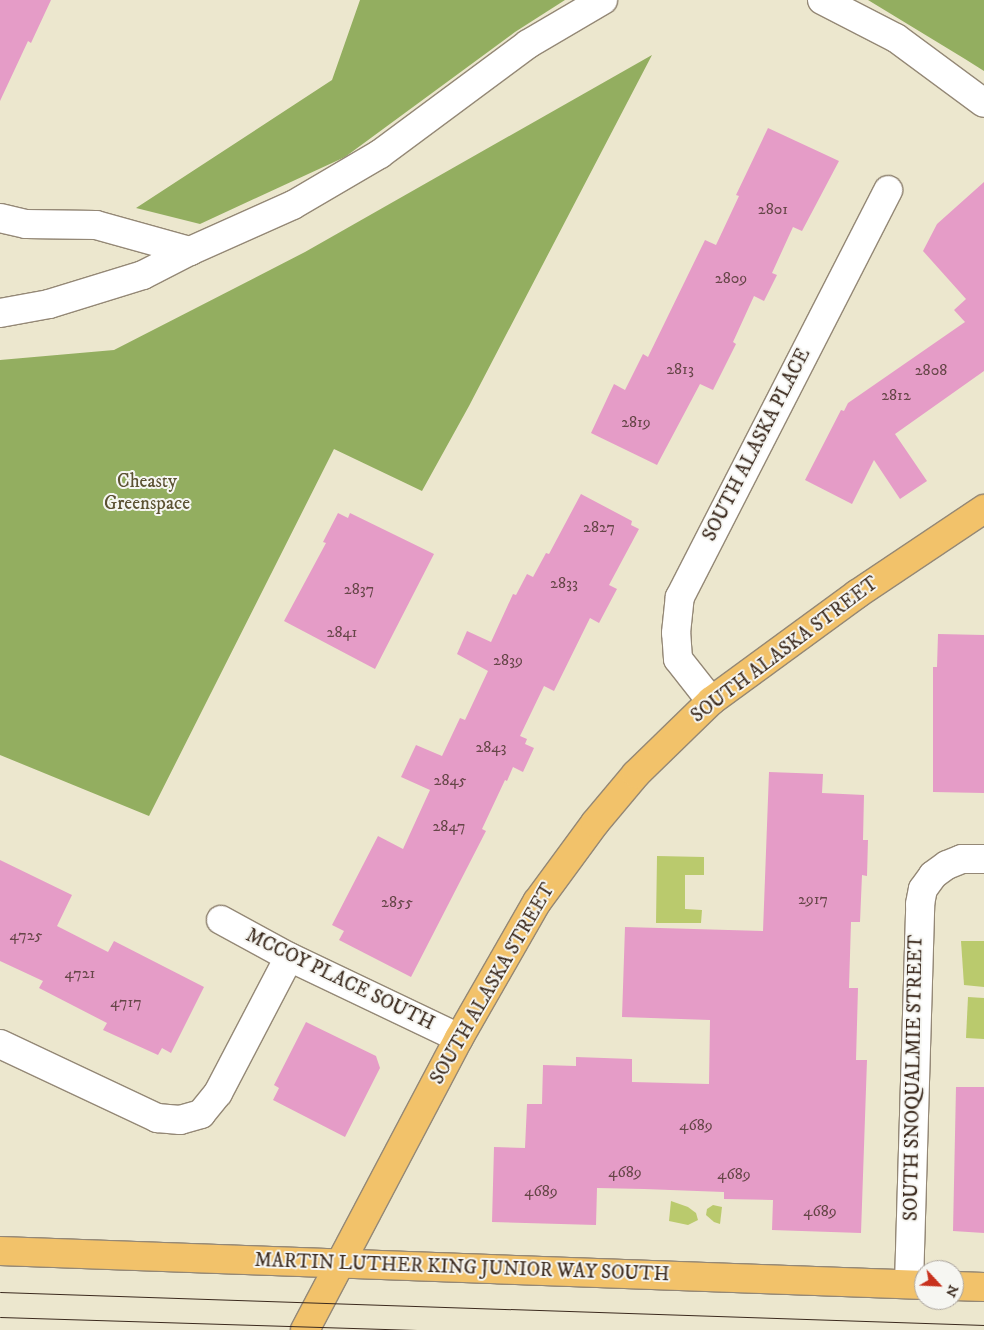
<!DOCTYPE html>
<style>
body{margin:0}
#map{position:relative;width:984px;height:1330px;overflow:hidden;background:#ece7ce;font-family:"IM FELL DW Pica",serif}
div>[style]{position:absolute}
.green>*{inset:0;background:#baca6d}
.forest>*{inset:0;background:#93ae60}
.building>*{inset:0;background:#e59cc7}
.roads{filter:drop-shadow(1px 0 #948876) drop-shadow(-1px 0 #948876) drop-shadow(0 1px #948876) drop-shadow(0 -1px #948876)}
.minor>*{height:28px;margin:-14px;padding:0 14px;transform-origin:14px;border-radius:14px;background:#fff}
.major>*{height:28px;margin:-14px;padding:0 14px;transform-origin:14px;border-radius:14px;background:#f2c26a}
.tram>*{height:1px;margin:-0.5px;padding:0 0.5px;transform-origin:0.5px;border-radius:0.5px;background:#3b2a1e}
span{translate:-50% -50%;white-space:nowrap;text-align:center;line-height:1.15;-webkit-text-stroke:4px #f6f6f2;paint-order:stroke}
.number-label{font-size:16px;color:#664648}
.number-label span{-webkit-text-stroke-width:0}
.street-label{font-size:19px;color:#3b2a1e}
.park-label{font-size:19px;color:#5b5232}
.north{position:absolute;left:914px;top:1260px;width:50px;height:50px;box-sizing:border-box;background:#f6f6f2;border:1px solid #aba49d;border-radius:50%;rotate:115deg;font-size:14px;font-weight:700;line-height:20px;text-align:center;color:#3b2a1e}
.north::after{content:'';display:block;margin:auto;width:18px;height:22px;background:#c8321e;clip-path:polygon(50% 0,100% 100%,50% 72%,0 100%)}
</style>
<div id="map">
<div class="green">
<div style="clip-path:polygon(657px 856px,704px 857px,704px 875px,685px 875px,685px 909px,702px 910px,701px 923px,656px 923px)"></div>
<div style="clip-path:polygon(961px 941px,984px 941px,984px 987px,964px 985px)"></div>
<div style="clip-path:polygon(968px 997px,984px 998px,984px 1039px,966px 1038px)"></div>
<div style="clip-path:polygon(671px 1201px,688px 1207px,696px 1213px,698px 1220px,688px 1225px,669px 1221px)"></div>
<div style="clip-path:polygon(713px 1205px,722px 1207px,720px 1224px,714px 1222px,706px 1215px,707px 1209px)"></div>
</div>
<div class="forest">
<div style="clip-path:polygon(360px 0,565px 0,515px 32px,345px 157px,200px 224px,136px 208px,332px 80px)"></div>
<div style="clip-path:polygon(868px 0,984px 0,984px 71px,965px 59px)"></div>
<div style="clip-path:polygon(652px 55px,469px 406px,422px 491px,334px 449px,149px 816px,0 755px,0 360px,114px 350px,305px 252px)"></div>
</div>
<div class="building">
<div style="clip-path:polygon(0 0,51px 0,31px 43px,28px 41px,0 101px)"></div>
<div style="clip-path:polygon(768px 128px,839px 161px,802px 231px,793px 227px,772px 273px,777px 275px,764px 301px,754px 296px,733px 342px,736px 344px,713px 390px,700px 384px,657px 465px,591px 433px,614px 384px,625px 390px,643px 354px,648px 357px,705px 240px,716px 245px,739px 196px,736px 195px)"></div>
<div style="clip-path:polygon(984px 182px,984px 371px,895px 434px,927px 481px,900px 499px,874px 460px,852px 504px,805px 480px,841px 410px,844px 411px,848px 403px,965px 322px,954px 310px,966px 299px,923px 251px,937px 224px)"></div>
<div style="clip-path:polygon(581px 494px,632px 521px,631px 525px,639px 529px,609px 585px,617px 589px,599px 623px,590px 618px,554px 691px,544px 686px,520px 736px,527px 739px,525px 744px,534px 748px,523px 772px,513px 767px,507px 781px,505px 780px,482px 829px,486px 831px,411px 977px,339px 940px,344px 931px,332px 925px,378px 836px,403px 849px,430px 790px,401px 777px,416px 745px,442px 756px,460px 718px,465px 720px,488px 671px,457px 654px,467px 631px,491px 642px,513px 594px,516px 595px,527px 574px,533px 577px,546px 553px,549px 554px)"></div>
<div style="clip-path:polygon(338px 513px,348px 518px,350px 513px,434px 554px,375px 669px,284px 621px,326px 543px,323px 542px)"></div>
<div style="clip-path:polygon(938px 634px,984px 635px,984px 793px,933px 792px,933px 667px,937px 667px)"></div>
<div style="clip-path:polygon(769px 772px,823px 774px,822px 793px,864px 795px,863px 840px,868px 840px,867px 876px,862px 875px,860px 922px,851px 922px,849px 988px,858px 988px,856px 1060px,867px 1060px,861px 1233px,772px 1230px,773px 1200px,724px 1199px,724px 1192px,644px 1189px,597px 1188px,596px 1225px,492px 1222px,494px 1147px,525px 1148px,527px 1104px,542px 1104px,543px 1065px,576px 1066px,576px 1057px,632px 1059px,632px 1082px,709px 1084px,710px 1020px,622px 1017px,625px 927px,763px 931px)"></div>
<div style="clip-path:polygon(0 860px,72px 895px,57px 926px,108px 952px,114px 941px,204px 987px,171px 1053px,162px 1048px,158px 1055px,103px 1030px,107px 1023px,39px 988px,43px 981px,0 961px)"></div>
<div style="clip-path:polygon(306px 1022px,376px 1056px,380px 1068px,345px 1137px,273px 1100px,279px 1088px,274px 1085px)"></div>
<div style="clip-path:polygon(956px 1087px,984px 1087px,984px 1233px,953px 1231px)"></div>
</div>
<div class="roads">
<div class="minor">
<div style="left:822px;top:0;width:83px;rotate:27.2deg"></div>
<div style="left:896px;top:38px;width:109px;rotate:36.5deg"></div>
<div style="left:0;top:218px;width:27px;rotate:13deg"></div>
<div style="left:26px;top:224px;width:70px;rotate:0.8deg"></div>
<div style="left:96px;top:225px;width:98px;rotate:15.5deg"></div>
<div style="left:0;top:313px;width:50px;rotate:-10.4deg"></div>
<div style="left:49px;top:304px;width:98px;rotate:-17.1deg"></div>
<div style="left:143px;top:275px;width:53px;rotate:-27.1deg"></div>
<div style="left:190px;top:251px;width:113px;rotate:-24.1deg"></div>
<div style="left:293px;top:205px;width:101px;rotate:-30.4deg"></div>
<div style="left:380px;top:154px;width:184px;rotate:-36.6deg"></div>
<div style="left:528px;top:44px;width:87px;rotate:-30.4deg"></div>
<div style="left:711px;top:701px;width:53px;rotate:-128.2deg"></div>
<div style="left:678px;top:659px;width:26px;rotate:-94deg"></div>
<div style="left:676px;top:633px;width:36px;rotate:-84deg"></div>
<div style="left:680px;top:597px;width:457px;rotate:-62.9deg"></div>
<div style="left:221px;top:920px;width:77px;rotate:28.6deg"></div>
<div style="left:289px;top:957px;width:188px;rotate:25.5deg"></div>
<div style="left:0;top:1044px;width:174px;rotate:25.2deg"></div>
<div style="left:157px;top:1118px;width:23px;rotate:5deg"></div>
<div style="left:180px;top:1120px;width:22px;rotate:-16deg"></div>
<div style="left:201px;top:1114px;width:27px;rotate:-51deg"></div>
<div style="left:218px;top:1093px;width:153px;rotate:-62.4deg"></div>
<div style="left:909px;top:1284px;width:380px;rotate:-88.3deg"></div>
<div style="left:920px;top:904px;width:15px;rotate:-79deg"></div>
<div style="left:923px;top:889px;width:17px;rotate:-54deg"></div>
<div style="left:933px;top:875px;width:17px;rotate:-36deg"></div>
<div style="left:947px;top:865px;width:16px;rotate:-22deg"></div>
<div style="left:962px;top:859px;width:22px"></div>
</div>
<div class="major">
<div style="left:0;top:1251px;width:925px;rotate:2.11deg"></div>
<div style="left:954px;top:1286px;width:30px;rotate:2deg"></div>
<div style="left:305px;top:1330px;width:330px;rotate:-62.2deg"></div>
<div style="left:459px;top:1038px;width:157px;rotate:-60.2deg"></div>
<div style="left:537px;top:902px;width:98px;rotate:-53.7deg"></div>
<div style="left:595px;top:823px;width:64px;rotate:-50.1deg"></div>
<div style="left:636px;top:774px;width:105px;rotate:-44.2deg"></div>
<div style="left:711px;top:701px;width:181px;rotate:-36.2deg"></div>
<div style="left:857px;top:594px;width:153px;rotate:-33.8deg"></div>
</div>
</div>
<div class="tram">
<div style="left:0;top:1292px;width:985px;rotate:1.92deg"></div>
<div style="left:0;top:1317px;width:417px;rotate:1.8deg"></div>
</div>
<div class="number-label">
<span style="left:773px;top:209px">2801</span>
<span style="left:731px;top:278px">2809</span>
<span style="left:680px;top:369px">2813</span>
<span style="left:931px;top:370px">2808</span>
<span style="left:896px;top:395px">2812</span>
<span style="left:636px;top:422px">2819</span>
<span style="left:599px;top:527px">2827</span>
<span style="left:564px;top:583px">2833</span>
<span style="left:359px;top:589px">2837</span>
<span style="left:342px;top:632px">2841</span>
<span style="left:508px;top:660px">2839</span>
<span style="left:491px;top:747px">2843</span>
<span style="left:450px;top:780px">2845</span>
<span style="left:449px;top:826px">2847</span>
<span style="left:813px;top:899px">2917</span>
<span style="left:397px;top:902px">2855</span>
<span style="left:26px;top:935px">4725</span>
<span style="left:80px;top:973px">4721</span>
<span style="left:126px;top:1002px">4717</span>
<span style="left:696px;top:1125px">4689</span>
<span style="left:625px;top:1172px">4689</span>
<span style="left:734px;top:1174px">4689</span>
<span style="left:541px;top:1191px">4689</span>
<span style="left:820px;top:1211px">4689</span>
</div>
<div class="street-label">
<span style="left:757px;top:445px;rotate:-63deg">SOUTH ALASKA PLACE</span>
<span style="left:785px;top:650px;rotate:-37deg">SOUTH ALASKA STREET</span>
<span style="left:340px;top:980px;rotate:26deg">MCCOY PLACE SOUTH</span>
<span style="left:493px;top:984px;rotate:-60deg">SOUTH ALASKA STREET</span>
<span style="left:914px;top:1078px;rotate:-89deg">SOUTH SNOQUALMIE STREET</span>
<span style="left:462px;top:1268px;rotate:2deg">MARTIN LUTHER KING JUNIOR WAY SOUTH</span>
</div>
<div class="park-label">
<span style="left:147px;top:493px">Cheasty<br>Greenspace</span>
</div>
<div class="north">N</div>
</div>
